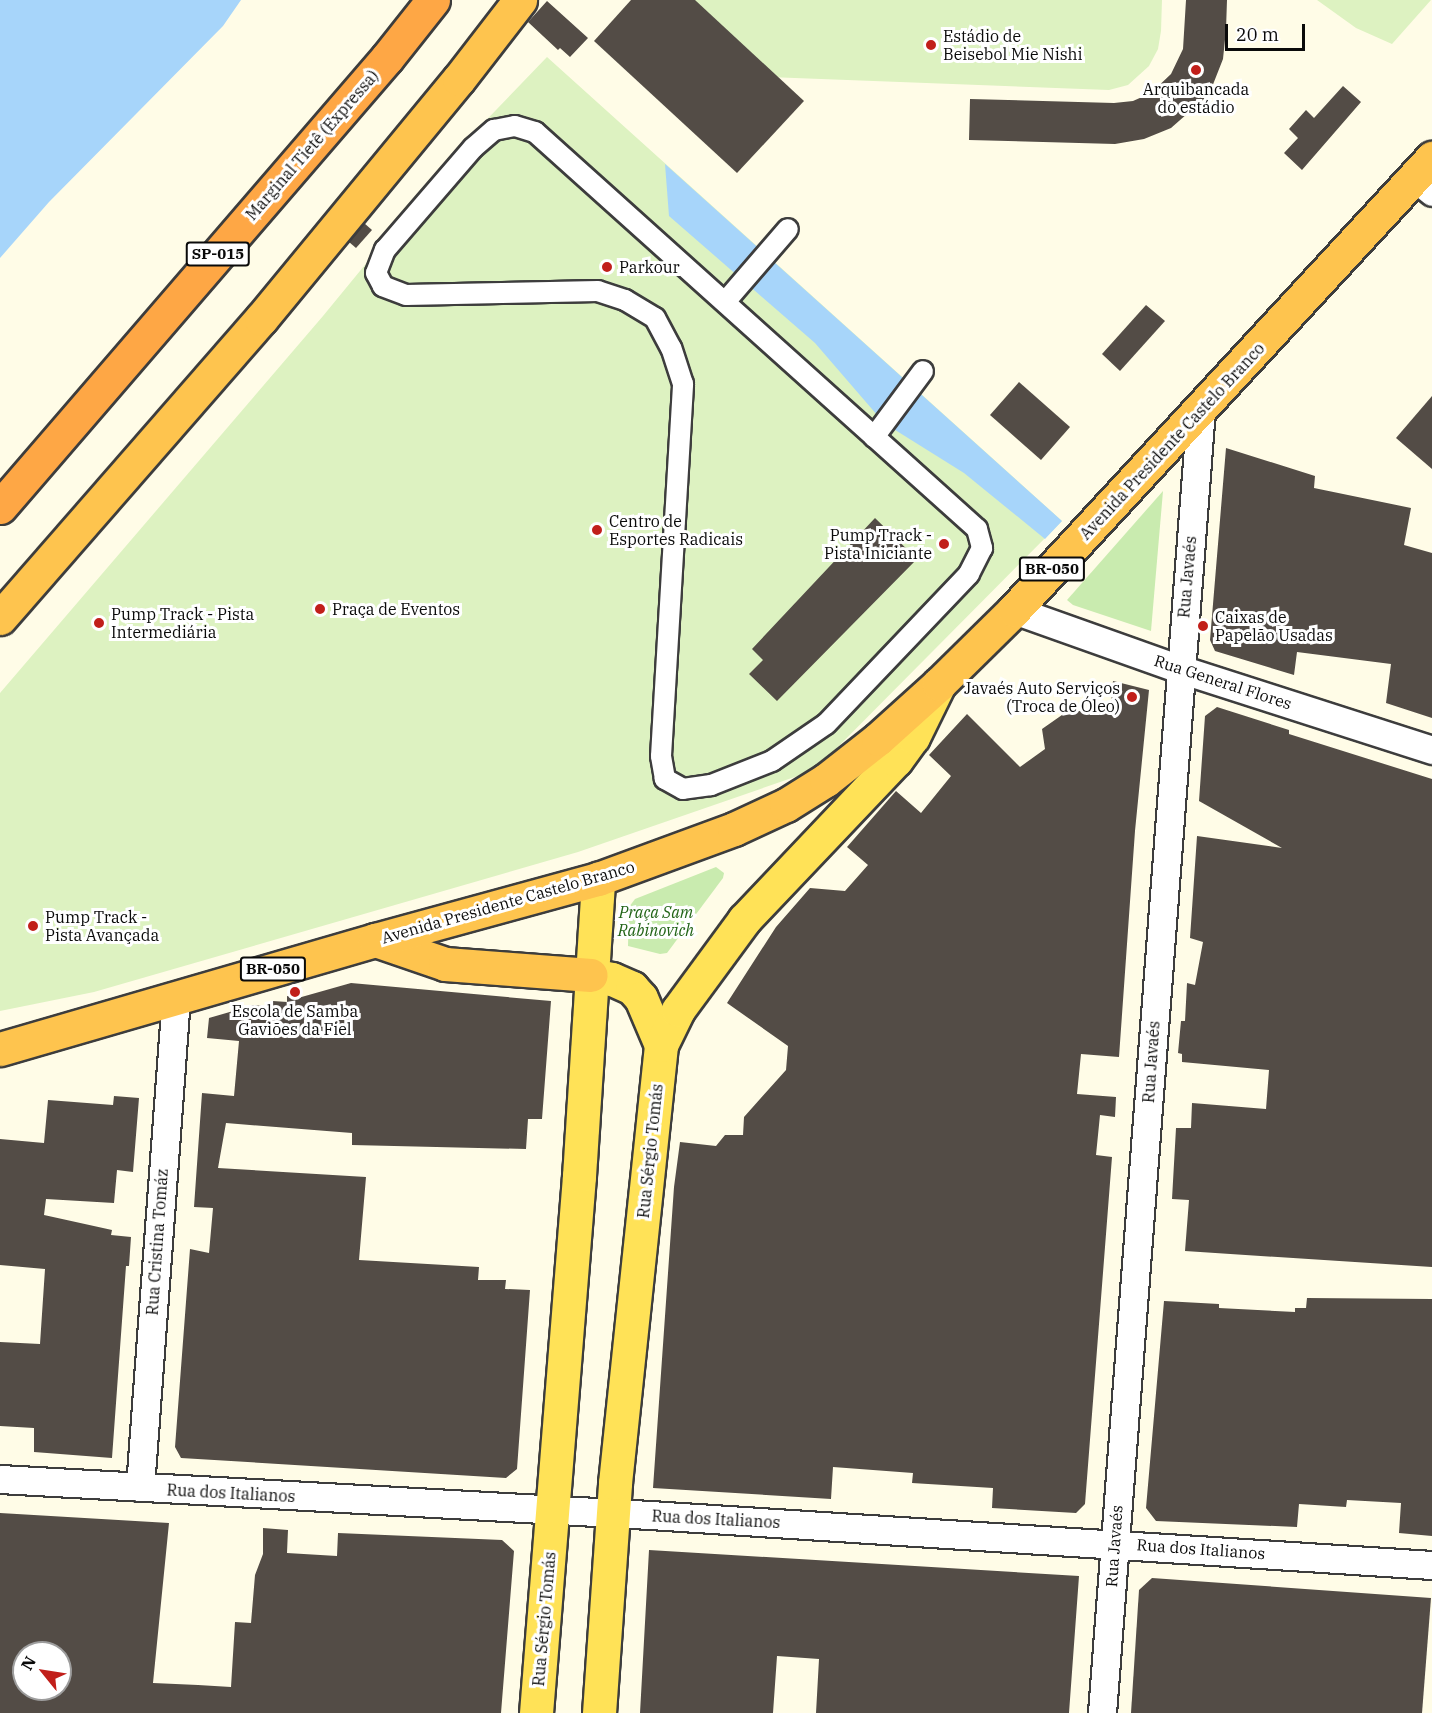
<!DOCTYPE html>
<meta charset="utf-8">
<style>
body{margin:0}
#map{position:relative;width:1432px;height:1713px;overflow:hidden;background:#fffce7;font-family:"IBM Plex Serif",serif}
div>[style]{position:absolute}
.green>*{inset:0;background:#c9ebaf}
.pitch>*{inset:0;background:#ddf2c1}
.water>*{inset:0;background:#a7d5fa}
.building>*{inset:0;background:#534c46}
.roads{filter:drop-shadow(2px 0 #3d3d3d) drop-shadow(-2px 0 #3d3d3d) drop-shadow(0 2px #3d3d3d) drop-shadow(0 -2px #3d3d3d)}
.pedestrian>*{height:20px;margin:-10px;padding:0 10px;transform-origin:10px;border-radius:10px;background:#fff}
.minor>*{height:27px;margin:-13.5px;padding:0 13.5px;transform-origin:13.5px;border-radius:13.5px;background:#fff}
.primary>*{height:33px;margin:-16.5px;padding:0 16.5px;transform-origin:16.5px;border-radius:16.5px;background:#ffe257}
.trunk>*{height:33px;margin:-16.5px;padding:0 16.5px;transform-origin:16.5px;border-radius:16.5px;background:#fec44e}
.motorway>*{height:33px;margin:-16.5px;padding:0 16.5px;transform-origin:16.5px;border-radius:16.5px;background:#fea745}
.dots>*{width:16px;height:16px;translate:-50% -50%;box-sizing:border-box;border:3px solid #fff;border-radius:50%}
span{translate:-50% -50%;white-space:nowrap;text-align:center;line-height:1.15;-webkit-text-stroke:6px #fff;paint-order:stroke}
.shield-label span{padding:2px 4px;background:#fff;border:2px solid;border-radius:4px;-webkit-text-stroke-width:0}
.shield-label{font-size:15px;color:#0a0a0a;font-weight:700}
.poi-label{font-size:16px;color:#0a0a0a}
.left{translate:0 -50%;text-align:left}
.right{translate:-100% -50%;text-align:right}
.street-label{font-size:16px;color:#0a0a0a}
.park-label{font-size:16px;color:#226417;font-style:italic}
.north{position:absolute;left:12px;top:1641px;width:60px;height:60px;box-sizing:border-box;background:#fff;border:2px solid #9d9d9d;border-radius:50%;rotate:300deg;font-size:16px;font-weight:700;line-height:24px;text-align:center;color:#0a0a0a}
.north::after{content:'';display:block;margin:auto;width:21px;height:27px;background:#c11f1a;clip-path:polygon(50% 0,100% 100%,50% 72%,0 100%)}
.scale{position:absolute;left:1225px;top:24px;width:80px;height:27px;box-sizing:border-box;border:3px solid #0a0a0a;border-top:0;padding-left:8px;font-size:18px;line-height:21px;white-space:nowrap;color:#0a0a0a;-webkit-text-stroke:4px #fff;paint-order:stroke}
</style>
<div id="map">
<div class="green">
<div style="clip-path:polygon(1163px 491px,1151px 631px,1073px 605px,1067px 600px)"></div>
<div style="clip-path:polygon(716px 867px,724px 873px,723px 878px,667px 953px,660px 954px,628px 946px,629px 907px,635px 899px)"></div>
</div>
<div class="pitch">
<div style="clip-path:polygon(680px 0,1162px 0,1161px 31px,1158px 49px,1149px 66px,1128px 85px,1109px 90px,719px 75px)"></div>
<div style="clip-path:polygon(1317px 0,1431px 0,1392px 44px,1356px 28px)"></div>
<div style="clip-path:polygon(547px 57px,1062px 521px,815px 770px,578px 852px,94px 992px,0 1011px,0 693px,323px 316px,470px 137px)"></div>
</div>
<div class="water">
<div style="clip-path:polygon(0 0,241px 0,223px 26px,49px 202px,0 258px)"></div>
<div style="clip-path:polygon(665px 164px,1062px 521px,1045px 539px,964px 473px,884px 423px,815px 343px,669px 216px)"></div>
</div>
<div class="building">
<div style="clip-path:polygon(631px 0,695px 0,804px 101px,737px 173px,594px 41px)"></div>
<div style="clip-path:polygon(1186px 0,1227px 0,1226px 30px,1223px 59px,1212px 87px,1204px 99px,1171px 128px,1144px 139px,1115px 144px,969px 140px,970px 99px,1114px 103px,1133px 101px,1151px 93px,1171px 74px,1183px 49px)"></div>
<div style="clip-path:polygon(547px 1px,588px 38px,570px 57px,560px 48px,558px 50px,528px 22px)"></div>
<div style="clip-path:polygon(1343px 86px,1361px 102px,1302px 170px,1284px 153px,1298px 138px,1289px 129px,1306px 110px,1314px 118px)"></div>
<div style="clip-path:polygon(364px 223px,372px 230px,356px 248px,349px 242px)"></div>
<div style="clip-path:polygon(1146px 305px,1165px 321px,1120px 371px,1102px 354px)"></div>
<div style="clip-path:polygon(1019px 382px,1070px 427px,1041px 460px,990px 415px)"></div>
<div style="clip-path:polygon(1432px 396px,1432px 469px,1396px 438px)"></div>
<div style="clip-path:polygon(1226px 448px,1315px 476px,1314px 488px,1411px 508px,1404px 545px,1432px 553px,1432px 718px,1386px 703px,1391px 664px,1297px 652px,1294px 675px,1215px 651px,1210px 640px)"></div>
<div style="clip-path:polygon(875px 518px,917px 559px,777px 701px,749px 674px,763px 660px,752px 649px)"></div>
<div style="clip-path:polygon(1113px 681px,1149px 690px,1135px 831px,1119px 1057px,1081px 1054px,1077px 1094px,1116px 1097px,1115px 1117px,1100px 1115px,1096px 1155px,1112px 1157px,1085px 1504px,1076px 1513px,992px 1508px,993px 1488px,912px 1483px,913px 1473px,833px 1467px,831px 1499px,653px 1488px,674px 1187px,680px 1142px,716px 1146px,725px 1135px,743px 1135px,744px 1117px,786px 1070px,788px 1046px,727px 1003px,776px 927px,810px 888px,845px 891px,868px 865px,847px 847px,896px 791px,921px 813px,951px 776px,929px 755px,967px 714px,1020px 767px,1045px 749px,1042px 729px,1062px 715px,1062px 711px,1097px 711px,1097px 703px,1111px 705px)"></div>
<div style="clip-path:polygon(1217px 707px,1289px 730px,1289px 734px,1432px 779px,1432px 1267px,1185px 1251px,1189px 1200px,1172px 1199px,1176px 1128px,1191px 1128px,1192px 1103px,1266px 1109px,1269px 1070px,1182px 1062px,1182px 1054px,1178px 1053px,1181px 1021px,1185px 1021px,1187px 983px,1195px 985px,1203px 942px,1190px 938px,1197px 836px,1282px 848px,1199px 801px,1205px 716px)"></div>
<div style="clip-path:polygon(351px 983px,551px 1001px,542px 1119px,528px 1119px,526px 1149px,352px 1145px,352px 1133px,226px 1123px,218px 1168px,366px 1177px,359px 1260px,479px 1267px,478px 1280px,506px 1280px,505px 1289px,530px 1290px,517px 1469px,506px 1478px,181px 1458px,175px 1447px,190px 1249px,209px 1253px,213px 1208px,194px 1207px,202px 1093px,234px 1096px,239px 1041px,207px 1038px,209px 1018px,254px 1005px,269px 1007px,273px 1001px,287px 1002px,287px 996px,298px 998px)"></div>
<div style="clip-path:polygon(114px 1096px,139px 1098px,133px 1172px,117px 1170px,114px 1203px,46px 1199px,44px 1215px,112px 1230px,111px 1235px,131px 1237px,129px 1266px,126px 1266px,112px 1458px,34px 1452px,34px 1428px,0 1426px,0 1342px,40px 1344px,45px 1269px,0 1265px,0 1139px,44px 1143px,48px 1100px,113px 1105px)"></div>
<div style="clip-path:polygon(1307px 1298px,1432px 1299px,1432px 1536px,1399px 1533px,1401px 1503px,1347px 1500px,1346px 1507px,1299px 1504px,1297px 1527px,1156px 1521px,1146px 1508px,1164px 1301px,1219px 1304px,1219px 1308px,1295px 1312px,1295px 1308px,1306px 1308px)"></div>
<div style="clip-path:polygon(evenodd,0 1513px,169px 1523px,153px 1683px,198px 1685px,231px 1687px,235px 1622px,251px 1623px,255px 1575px,263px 1554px,263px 1528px,288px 1530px,287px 1553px,337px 1556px,338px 1533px,502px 1540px,514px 1551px,501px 1713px,0 1713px,0 1513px,24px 1653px,60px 1653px,60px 1689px,24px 1689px,24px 1653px)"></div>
<div style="clip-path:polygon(649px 1550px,1079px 1576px,1069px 1713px,816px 1713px,819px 1659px,777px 1656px,773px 1713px,640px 1713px)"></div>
<div style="clip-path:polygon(1152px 1578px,1431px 1598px,1422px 1713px,1131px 1713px,1139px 1590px)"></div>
</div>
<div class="roads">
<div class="pedestrian">
<div style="left:515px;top:126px;width:21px;rotate:17deg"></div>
<div style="left:535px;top:132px;width:594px;rotate:41.93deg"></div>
<div style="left:977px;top:529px;width:20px;rotate:75deg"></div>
<div style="left:982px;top:548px;width:29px;rotate:117deg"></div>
<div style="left:969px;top:574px;width:207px;rotate:133.6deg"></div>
<div style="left:826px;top:724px;width:65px;rotate:145.6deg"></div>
<div style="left:772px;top:761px;width:66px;rotate:158.5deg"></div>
<div style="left:711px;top:785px;width:28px;rotate:172deg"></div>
<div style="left:683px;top:789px;width:21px;rotate:-151deg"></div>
<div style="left:665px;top:779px;width:23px;rotate:-100deg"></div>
<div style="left:661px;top:756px;width:373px;rotate:-86.6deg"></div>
<div style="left:683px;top:384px;width:38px;rotate:-108deg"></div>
<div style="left:671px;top:348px;width:34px;rotate:-118deg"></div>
<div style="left:655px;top:318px;width:35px;rotate:-149deg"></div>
<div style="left:625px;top:300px;width:28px;rotate:-162deg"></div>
<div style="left:598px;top:291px;width:192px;rotate:178.8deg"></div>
<div style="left:406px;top:295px;width:25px;rotate:-159deg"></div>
<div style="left:383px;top:286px;width:15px;rotate:-118deg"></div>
<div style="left:376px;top:273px;width:25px;rotate:-69deg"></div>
<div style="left:385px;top:250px;width:135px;rotate:-49.2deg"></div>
<div style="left:473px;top:148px;width:28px;rotate:-41deg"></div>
<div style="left:494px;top:130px;width:21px;rotate:-11deg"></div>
<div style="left:725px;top:302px;width:96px;rotate:-49.2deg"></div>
<div style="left:874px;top:437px;width:82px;rotate:-53.4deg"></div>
</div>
<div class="minor">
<div style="left:1415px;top:178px;width:22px;rotate:39deg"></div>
<div style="left:1014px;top:610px;width:176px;rotate:19.6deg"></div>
<div style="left:1180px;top:669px;width:265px;rotate:17.8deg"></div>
<div style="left:0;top:1479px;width:651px;rotate:3.17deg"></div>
<div style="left:650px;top:1515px;width:784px;rotate:3.66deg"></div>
<div style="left:140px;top:1487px;width:492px;rotate:-85.8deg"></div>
<div style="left:1102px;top:1713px;width:1307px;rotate:-85.66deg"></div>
</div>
<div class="primary">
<div style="left:591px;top:975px;width:21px;rotate:11deg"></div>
<div style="left:612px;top:979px;width:22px;rotate:24deg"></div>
<div style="left:632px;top:988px;width:13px;rotate:48deg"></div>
<div style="left:641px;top:998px;width:51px;rotate:66.9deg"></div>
<div style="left:536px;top:1713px;width:539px;rotate:-85.42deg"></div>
<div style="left:579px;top:1176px;width:298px;rotate:-86.3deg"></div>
<div style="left:599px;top:1713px;width:231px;rotate:-86deg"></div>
<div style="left:615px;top:1483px;width:440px;rotate:-84deg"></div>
<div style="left:661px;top:1045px;width:39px;rotate:-64deg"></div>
<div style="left:678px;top:1010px;width:112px;rotate:-53.7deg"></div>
<div style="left:744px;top:920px;width:221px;rotate:-46.5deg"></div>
<div style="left:896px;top:760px;width:29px;rotate:-54deg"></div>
<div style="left:913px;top:737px;width:59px;rotate:-63.9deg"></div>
</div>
<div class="trunk">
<div style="left:0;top:618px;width:397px;rotate:-48.9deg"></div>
<div style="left:261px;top:319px;width:311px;rotate:-50.5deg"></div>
<div style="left:459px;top:79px;width:100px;rotate:-52.3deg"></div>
<div style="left:375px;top:940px;width:74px;rotate:18.9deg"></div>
<div style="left:445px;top:964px;width:146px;rotate:4.3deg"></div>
<div style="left:0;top:1049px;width:391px;rotate:-16.2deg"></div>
<div style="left:375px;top:940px;width:231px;rotate:-15.3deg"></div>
<div style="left:598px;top:879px;width:145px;rotate:-20.2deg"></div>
<div style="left:734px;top:829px;width:57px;rotate:-24.8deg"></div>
<div style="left:786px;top:805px;width:47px;rotate:-32deg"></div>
<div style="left:826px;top:780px;width:66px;rotate:-38.3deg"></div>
<div style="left:878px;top:739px;width:82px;rotate:-42deg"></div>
<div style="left:939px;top:684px;width:105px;rotate:-44.6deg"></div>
<div style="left:1014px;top:610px;width:616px;rotate:-47.24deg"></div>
</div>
<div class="motorway">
<div style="left:0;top:507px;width:593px;rotate:-49.24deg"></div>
<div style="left:387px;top:58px;width:74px;rotate:-51.6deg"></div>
</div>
</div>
<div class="dots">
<div style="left:931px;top:45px;background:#c11f1a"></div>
<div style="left:1196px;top:70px;background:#c11f1a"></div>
<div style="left:607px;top:267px;background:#c11f1a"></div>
<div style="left:597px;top:530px;background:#c11f1a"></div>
<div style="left:944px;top:544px;background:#c11f1a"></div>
<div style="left:320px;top:609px;background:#c11f1a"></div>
<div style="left:99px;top:623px;background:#c11f1a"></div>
<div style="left:1203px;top:626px;background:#c11f1a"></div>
<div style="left:1132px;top:697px;background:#c11f1a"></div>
<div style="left:33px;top:926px;background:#c11f1a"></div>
<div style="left:295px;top:992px;background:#c11f1a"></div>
</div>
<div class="shield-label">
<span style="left:218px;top:254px">SP-015</span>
<span style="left:1052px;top:569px">BR-050</span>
<span style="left:273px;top:969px">BR-050</span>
</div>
<div class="poi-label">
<span class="left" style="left:943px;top:45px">Estádio de<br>Beisebol Mie Nishi</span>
<span style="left:1196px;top:98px">Arquibancada<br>do estádio</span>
<span class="left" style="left:619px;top:267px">Parkour</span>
<span class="left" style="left:609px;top:530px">Centro de<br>Esportes Radicais</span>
<span class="right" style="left:932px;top:544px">Pump Track -<br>Pista Iniciante</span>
<span class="left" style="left:332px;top:609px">Praça de Eventos</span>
<span class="left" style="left:111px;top:623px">Pump Track - Pista<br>Intermediária</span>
<span class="left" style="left:1215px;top:626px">Caixas de<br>Papelão Usadas</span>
<span class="right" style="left:1120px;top:697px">Javaés Auto Serviços<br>(Troca de Óleo)</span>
<span class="left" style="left:45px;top:926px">Pump Track -<br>Pista Avançada</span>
<span style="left:295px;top:1020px">Escola de Samba<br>Gaviões da Fiel</span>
</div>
<div class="street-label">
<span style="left:312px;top:145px;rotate:-49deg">Marginal Tietê (Expressa)</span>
<span style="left:1172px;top:441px;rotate:-47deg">Avenida Presidente Castelo Branco</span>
<span style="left:1187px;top:577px;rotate:-85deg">Rua Javaés</span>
<span style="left:1223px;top:682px;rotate:18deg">Rua General Flores</span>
<span style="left:508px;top:902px;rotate:-16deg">Avenida Presidente Castelo Branco</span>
<span style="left:1151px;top:1062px;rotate:-86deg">Rua Javaés</span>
<span style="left:650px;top:1151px;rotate:-84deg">Rua Sérgio Tomás</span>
<span style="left:157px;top:1242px;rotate:-86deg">Rua Cristina Tomáz</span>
<span style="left:231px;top:1493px;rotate:3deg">Rua dos Italianos</span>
<span style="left:716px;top:1519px;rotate:3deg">Rua dos Italianos</span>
<span style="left:1114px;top:1546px;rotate:-86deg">Rua Javaés</span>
<span style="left:1201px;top:1549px;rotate:4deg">Rua dos Italianos</span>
<span style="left:544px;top:1619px;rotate:-85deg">Rua Sérgio Tomás</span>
</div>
<div class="park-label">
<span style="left:656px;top:921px">Praça Sam<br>Rabinovich</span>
</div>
<div class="north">N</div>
<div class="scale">20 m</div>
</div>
